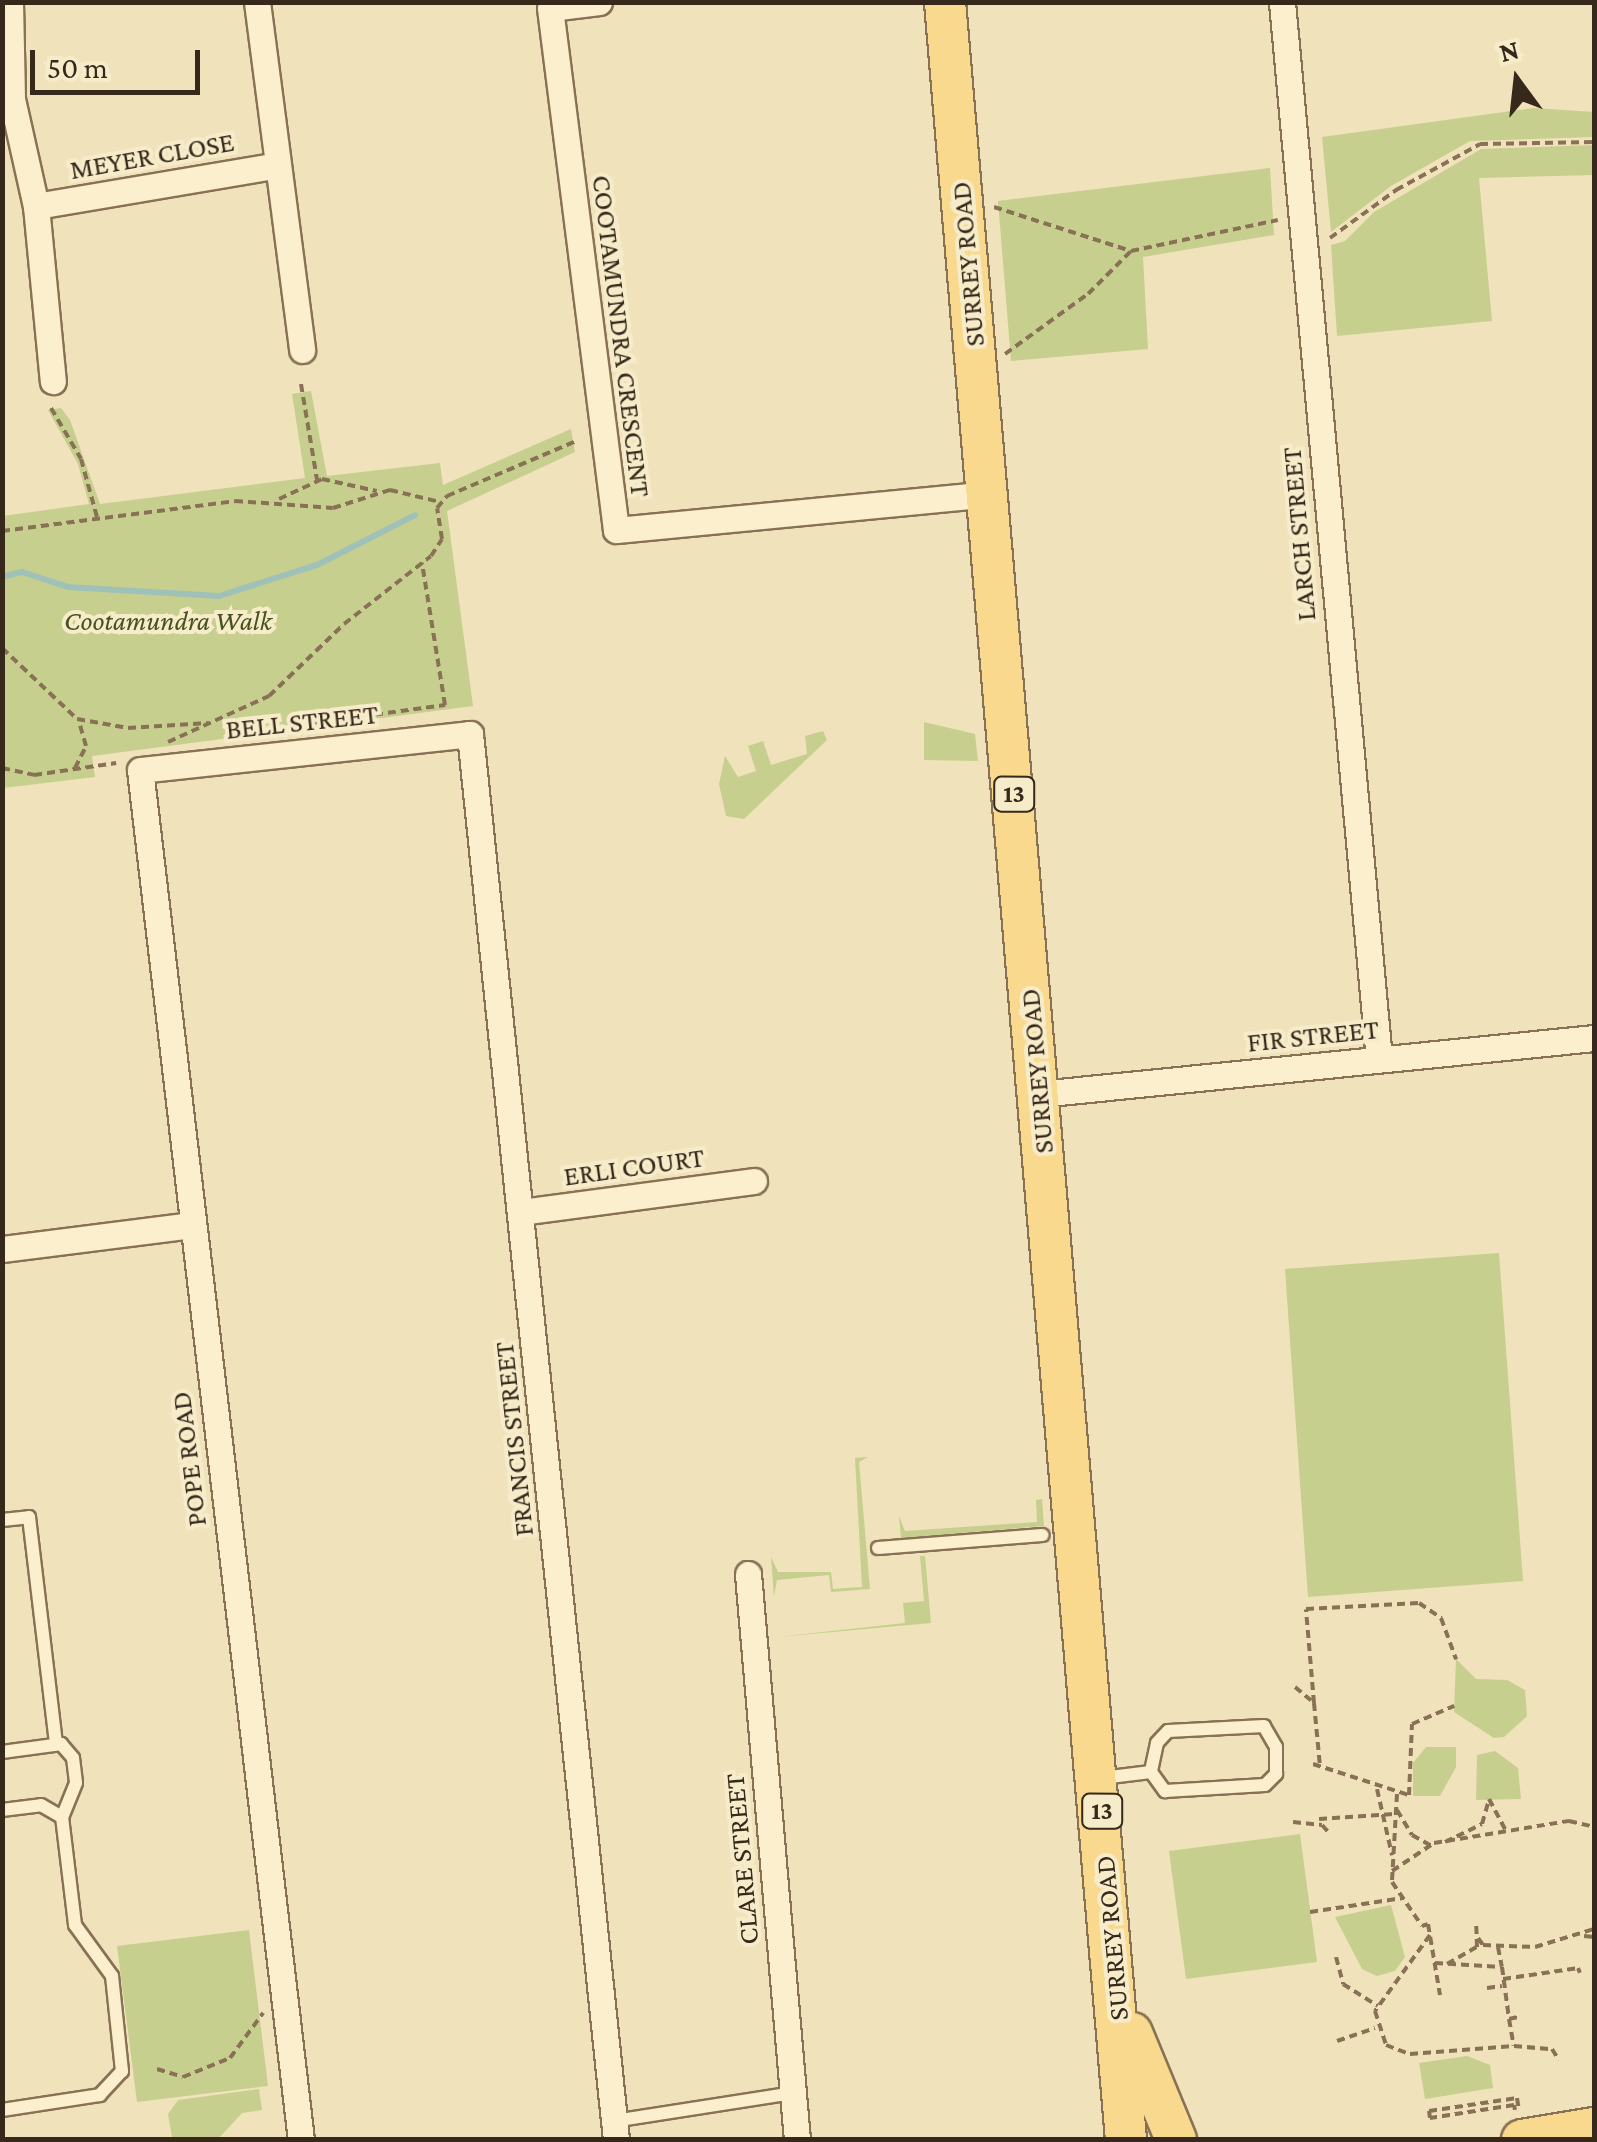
<!DOCTYPE html>
<style>
body{margin:0}
#map{position:relative;width:1597px;height:2142px;overflow:hidden;background:#f0e2ba;font-family:"Crimson Pro",serif}
div>[style]{position:absolute}
.green>*{inset:0;background:#c6cf8e}
.stream>*{height:6px;margin:-3px;padding:0 3px;transform-origin:3px;border-radius:3px;background:#9fc1b8}
.path>*{height:4px;margin-top:-2px;transform-origin:0;background:repeating-linear-gradient(90deg,#887154 0 8px,transparent 0 13px)}
.roads{filter:drop-shadow(2px 0 #887154) drop-shadow(-2px 0 #887154) drop-shadow(0 2px #887154) drop-shadow(0 -2px #887154)}
.service>*{height:12px;margin:-6px;padding:0 6px;transform-origin:6px;border-radius:6px;background:#fbefce}
.minor>*{height:25px;margin:-12.5px;padding:0 12.5px;transform-origin:12.5px;border-radius:12.5px;background:#fbefce}
.primary>*{height:40px;margin:-20px;padding:0 20px;transform-origin:20px;border-radius:20px;background:#f8d98e}
span{translate:-50% -50%;white-space:nowrap;text-align:center;line-height:1.15;-webkit-text-stroke:8px #f7ecca;paint-order:stroke}
.shield-label span{padding:2px 8px;background:#f7ecca;border:2px solid;border-radius:8px;-webkit-text-stroke-width:0}
.shield-label{font-size:25px;color:#36281a;font-weight:700}
.street-label{font-size:28px;color:#36281a}
.park-label{font-size:28px;color:#45541f;font-style:italic}
.frame{position:absolute;inset:0;border:5px solid #36281a;pointer-events:none}
.north{position:absolute;left:1467px;top:30px;width:100px;height:100px;-webkit-text-stroke:8px #f7ecca;paint-order:stroke;rotate:345deg;font-size:28px;font-weight:700;line-height:40px;text-align:center;color:#36281a}
.north::after{content:'';display:block;margin:auto;width:35px;height:45px;background:#36281a;clip-path:polygon(50% 0,100% 100%,50% 72%,0 100%)}
.scale{position:absolute;left:30px;top:50px;width:170px;height:45px;box-sizing:border-box;border:5px solid #36281a;border-top:0;padding-left:12px;font-size:30px;line-height:35px;white-space:nowrap;color:#36281a;-webkit-text-stroke:8px #f7ecca;paint-order:stroke}
</style>
<div id="map">
<div class="green">
<div style="clip-path:polygon(1534px 108px,1594px 112px,1594px 137px,1470px 141px,1391px 186px,1331px 232px,1322px 137px)"></div>
<div style="clip-path:polygon(1594px 145px,1594px 175px,1479px 178px,1492px 321px,1337px 336px,1331px 245px,1345px 241px,1374px 212px,1481px 149px)"></div>
<div style="clip-path:polygon(1270px 168px,1274px 235px,1143px 257px,1148px 349px,1011px 361px,998px 201px)"></div>
<div style="clip-path:polygon(311px 391px,327px 476px,440px 463px,443px 485px,571px 429px,575px 452px,447px 511px,473px 706px,92px 756px,95px 777px,3px 788px,3px 516px,89px 504px,78px 464px,48px 410px,61px 408px,70px 420px,100px 504px,305px 478px,292px 394px)"></div>
<div style="clip-path:polygon(924px 722px,975px 734px,978px 761px,924px 760px)"></div>
<div style="clip-path:polygon(823px 731px,827px 740px,744px 819px,726px 816px,719px 784px,725px 756px,738px 777px,756px 771px,748px 746px,763px 741px,771px 765px,807px 754px,805px 736px)"></div>
<div style="clip-path:polygon(1499px 1253px,1523px 1581px,1308px 1597px,1285px 1269px)"></div>
<div style="clip-path:polygon(868px 1457px,859px 1462px,870px 1589px,831px 1592px,829px 1575px,777px 1580px,774px 1596px,771px 1557px,778px 1572px,831px 1572px,833px 1589px,862px 1587px,855px 1458px)"></div>
<div style="clip-path:polygon(1042px 1499px,1044px 1526px,901px 1538px,899px 1516px,905px 1531px,1037px 1522px,1036px 1500px)"></div>
<div style="clip-path:polygon(920px 1556px,925px 1556px,931px 1623px,777px 1637px,905px 1623px,903px 1603px,924px 1601px)"></div>
<div style="clip-path:polygon(1456px 1659px,1476px 1679px,1507px 1680px,1525px 1690px,1527px 1716px,1504px 1737px,1494px 1738px,1454px 1712px)"></div>
<div style="clip-path:polygon(1426px 1747px,1456px 1747px,1456px 1767px,1440px 1796px,1413px 1796px,1413px 1763px)"></div>
<div style="clip-path:polygon(1495px 1751px,1518px 1768px,1521px 1799px,1476px 1800px,1477px 1755px)"></div>
<div style="clip-path:polygon(1300px 1834px,1317px 1962px,1186px 1979px,1169px 1851px)"></div>
<div style="clip-path:polygon(1391px 1905px,1405px 1957px,1395px 1971px,1377px 1976px,1362px 1969px,1335px 1917px)"></div>
<div style="clip-path:polygon(249px 1930px,268px 2086px,137px 2102px,117px 1946px)"></div>
<div style="clip-path:polygon(1467px 2056px,1490px 2065px,1493px 2088px,1425px 2099px,1419px 2063px)"></div>
<div style="clip-path:polygon(259px 2089px,262px 2110px,242px 2113px,220px 2137px,172px 2137px,168px 2114px,178px 2100px)"></div>
</div>
<div class="stream">
<div style="left:2px;top:577px;width:21px;rotate:-14deg"></div>
<div style="left:22px;top:572px;width:48px;rotate:18.1deg"></div>
<div style="left:68px;top:587px;width:151px;rotate:3.4deg"></div>
<div style="left:219px;top:596px;width:103px;rotate:-17.6deg"></div>
<div style="left:317px;top:565px;width:110px;rotate:-27deg"></div>
</div>
<div class="path">
<div style="left:994px;top:207px;width:144px;rotate:17.8deg"></div>
<div style="left:1330px;top:238px;width:82px;rotate:-36deg"></div>
<div style="left:1396px;top:190px;width:96px;rotate:-28.7deg"></div>
<div style="left:1480px;top:144px;width:114px;rotate:-1deg"></div>
<div style="left:1005px;top:354px;width:102px;rotate:-35.9deg"></div>
<div style="left:1088px;top:294px;width:61px;rotate:-45deg"></div>
<div style="left:1131px;top:251px;width:150px;rotate:-11.9deg"></div>
<div style="left:301px;top:384px;width:97px;rotate:80.5deg"></div>
<div style="left:51px;top:408px;width:59px;rotate:59.5deg"></div>
<div style="left:81px;top:459px;width:60px;rotate:74.6deg"></div>
<div style="left:279px;top:499px;width:47px;rotate:-24.9deg"></div>
<div style="left:322px;top:479px;width:56px;rotate:12.3deg"></div>
<div style="left:2px;top:531px;width:235px;rotate:-7.3deg"></div>
<div style="left:235px;top:501px;width:98px;rotate:4.1deg"></div>
<div style="left:333px;top:508px;width:60px;rotate:-17.5deg"></div>
<div style="left:390px;top:490px;width:51px;rotate:13.5deg"></div>
<div style="left:2px;top:648px;width:103px;rotate:43.4deg"></div>
<div style="left:77px;top:719px;width:52px;rotate:10deg"></div>
<div style="left:128px;top:728px;width:80px;rotate:-3.6deg"></div>
<div style="left:246px;top:732px;width:201px;rotate:-7.7deg"></div>
<div style="left:445px;top:705px;width:144px;rotate:-99.2deg"></div>
<div style="left:168px;top:742px;width:111px;rotate:-24.5deg"></div>
<div style="left:269px;top:696px;width:104px;rotate:-43.8deg"></div>
<div style="left:344px;top:624px;width:110px;rotate:-38deg"></div>
<div style="left:431px;top:556px;width:20px;rotate:-57deg"></div>
<div style="left:442px;top:539px;width:31px;rotate:-99deg"></div>
<div style="left:437px;top:508px;width:16px;rotate:-50deg"></div>
<div style="left:447px;top:496px;width:142px;rotate:-23.1deg"></div>
<div style="left:2px;top:768px;width:33px;rotate:12deg"></div>
<div style="left:34px;top:775px;width:83px;rotate:-8.3deg"></div>
<div style="left:75px;top:768px;width:25px;rotate:-63deg"></div>
<div style="left:86px;top:746px;width:25px;rotate:-106deg"></div>
<div style="left:1295px;top:1687px;width:25px;rotate:40deg"></div>
<div style="left:1314px;top:1703px;width:63px;rotate:84.6deg"></div>
<div style="left:1314px;top:1703px;width:94px;rotate:-94.9deg"></div>
<div style="left:1306px;top:1609px;width:113px;rotate:-3deg"></div>
<div style="left:1419px;top:1603px;width:27px;rotate:34deg"></div>
<div style="left:1441px;top:1618px;width:44px;rotate:69.9deg"></div>
<div style="left:1313px;top:1764px;width:101px;rotate:17.9deg"></div>
<div style="left:1409px;top:1795px;width:71px;rotate:-87.6deg"></div>
<div style="left:1412px;top:1724px;width:46px;rotate:-23.2deg"></div>
<div style="left:1377px;top:1789px;width:68px;rotate:77.2deg"></div>
<div style="left:1397px;top:1794px;width:88px;rotate:93.3deg"></div>
<div style="left:1392px;top:1882px;width:53px;rotate:55.7deg"></div>
<div style="left:1422px;top:1926px;width:6px;rotate:-18deg"></div>
<div style="left:1428px;top:1924px;width:72px;rotate:80.4deg"></div>
<div style="left:1397px;top:1810px;width:29px;rotate:59deg"></div>
<div style="left:1412px;top:1835px;width:21px;rotate:29deg"></div>
<div style="left:1319px;top:1819px;width:75px;rotate:-3.8deg"></div>
<div style="left:1293px;top:1822px;width:29px;rotate:6deg"></div>
<div style="left:1322px;top:1825px;width:13px;rotate:48deg"></div>
<div style="left:1445px;top:1842px;width:41px;rotate:-25.9deg"></div>
<div style="left:1482px;top:1824px;width:26px;rotate:-74deg"></div>
<div style="left:1489px;top:1799px;width:36px;rotate:62deg"></div>
<div style="left:1392px;top:1871px;width:50px;rotate:-33.7deg"></div>
<div style="left:1434px;top:1843px;width:137px;rotate:-9.3deg"></div>
<div style="left:1569px;top:1821px;width:26px;rotate:13deg"></div>
<div style="left:1310px;top:1912px;width:94px;rotate:-8.6deg"></div>
<div style="left:1430px;top:1935px;width:94px;rotate:125.9deg"></div>
<div style="left:1375px;top:2011px;width:36px;rotate:72deg"></div>
<div style="left:1386px;top:2045px;width:26px;rotate:21deg"></div>
<div style="left:1410px;top:2054px;width:104px;rotate:-4.4deg"></div>
<div style="left:1584px;top:1936px;width:10px;rotate:6deg"></div>
<div style="left:1478px;top:1938px;width:9px;rotate:54deg"></div>
<div style="left:1483px;top:1945px;width:52px;rotate:2.2deg"></div>
<div style="left:1535px;top:1947px;width:62px;rotate:-17deg"></div>
<div style="left:1498px;top:1947px;width:20px;rotate:79deg"></div>
<div style="left:1336px;top:1957px;width:28px;rotate:75deg"></div>
<div style="left:1343px;top:1984px;width:41px;rotate:32.2deg"></div>
<div style="left:1435px;top:1963px;width:67px;rotate:3.4deg"></div>
<div style="left:1502px;top:1967px;width:52px;rotate:82.3deg"></div>
<div style="left:1509px;top:2019px;width:9px;rotate:-13deg"></div>
<div style="left:1447px;top:1964px;width:34px;rotate:-30deg"></div>
<div style="left:1477px;top:1947px;width:26px;rotate:-92deg"></div>
<div style="left:1503px;top:1979px;width:76px;rotate:-8.3deg"></div>
<div style="left:1578px;top:1968px;width:5px;rotate:68deg"></div>
<div style="left:1487px;top:1988px;width:15px;rotate:-8deg"></div>
<div style="left:1509px;top:2019px;width:27px;rotate:80deg"></div>
<div style="left:1514px;top:2046px;width:38px;rotate:5deg"></div>
<div style="left:1552px;top:2049px;width:13px;rotate:58deg"></div>
<div style="left:1337px;top:2041px;width:40px;rotate:-18.9deg"></div>
<div style="left:157px;top:2069px;width:27px;rotate:17deg"></div>
<div style="left:183px;top:2077px;width:51px;rotate:-22deg"></div>
<div style="left:230px;top:2058px;width:56px;rotate:-53.7deg"></div>
<div style="left:1515px;top:2110px;width:5px;rotate:-101deg"></div>
<div style="left:1514px;top:2105px;width:85px;rotate:171.2deg"></div>
<div style="left:1430px;top:2118px;width:7px;rotate:-98deg"></div>
<div style="left:1429px;top:2111px;width:89px;rotate:-8.4deg"></div>
<div style="left:1517px;top:2098px;width:13px;rotate:81deg"></div>
</div>
<div class="roads">
<div class="service">
<div style="left:2px;top:1520px;width:27px;rotate:-6deg"></div>
<div style="left:29px;top:1517px;width:229px;rotate:83.2deg"></div>
<div style="left:878px;top:1548px;width:165px;rotate:-4.5deg"></div>
<div style="left:2px;top:1752px;width:60px;rotate:-7.7deg"></div>
<div style="left:61px;top:1744px;width:18px;rotate:49deg"></div>
<div style="left:73px;top:1758px;width:25px;rotate:83deg"></div>
<div style="left:76px;top:1783px;width:37px;rotate:112deg"></div>
<div style="left:62px;top:1817px;width:109px;rotate:83.1deg"></div>
<div style="left:75px;top:1925px;width:63px;rotate:54deg"></div>
<div style="left:112px;top:1976px;width:96px;rotate:84deg"></div>
<div style="left:122px;top:2071px;width:33px;rotate:133deg"></div>
<div style="left:100px;top:2095px;width:99px;rotate:171.3deg"></div>
<div style="left:1102px;top:1778px;width:49px;rotate:-7deg"></div>
<div style="left:1151px;top:1772px;width:24px;rotate:54deg"></div>
<div style="left:1165px;top:1791px;width:100px;rotate:-3.4deg"></div>
<div style="left:1265px;top:1785px;width:16px;rotate:-45deg"></div>
<div style="left:1276px;top:1774px;width:27px;rotate:-90deg"></div>
<div style="left:1276px;top:1747px;width:24px;rotate:-120deg"></div>
<div style="left:1264px;top:1726px;width:96px;rotate:177deg"></div>
<div style="left:1168px;top:1731px;width:16px;rotate:133deg"></div>
<div style="left:1157px;top:1743px;width:30px;rotate:102deg"></div>
<div style="left:2px;top:1810px;width:39px;rotate:-7deg"></div>
<div style="left:41px;top:1805px;width:24px;rotate:30deg"></div>
<div style="left:614px;top:2121px;width:181px;rotate:-8.9deg"></div>
</div>
<div class="minor">
<div style="left:10px;top:2px;width:97px;rotate:88.8deg"></div>
<div style="left:12px;top:99px;width:110px;rotate:77.4deg"></div>
<div style="left:36px;top:206px;width:176px;rotate:84.5deg"></div>
<div style="left:257px;top:2px;width:351px;rotate:82.6deg"></div>
<div style="left:599px;top:2px;width:49px;rotate:173deg"></div>
<div style="left:550px;top:8px;width:526px;rotate:82.79deg"></div>
<div style="left:616px;top:530px;width:374px;rotate:-5.5deg"></div>
<div style="left:1282px;top:2px;width:1061px;rotate:84.76deg"></div>
<div style="left:36px;top:206px;width:245px;rotate:-9.6deg"></div>
<div style="left:1039px;top:1094px;width:558px;rotate:-5.76deg"></div>
<div style="left:521px;top:1212px;width:235px;rotate:-7.6deg"></div>
<div style="left:2px;top:1249px;width:191px;rotate:-7.2deg"></div>
<div style="left:748px;top:1574px;width:568px;rotate:85.05deg"></div>
<div style="left:301px;top:2140px;width:1379px;rotate:-96.7deg"></div>
<div style="left:140px;top:770px;width:332px;rotate:-6.2deg"></div>
<div style="left:470px;top:734px;width:1414px;rotate:84.07deg"></div>
</div>
<div class="primary">
<div style="left:945px;top:2px;width:2146px;rotate:85.16deg"></div>
<div style="left:1132px;top:2033px;width:116px;rotate:67.6deg"></div>
<div style="left:1522px;top:2140px;width:73px;rotate:-9.5deg"></div>
</div>
</div>
<div class="shield-label">
<span style="left:1014px;top:794px">13</span>
<span style="left:1102px;top:1811px">13</span>
</div>
<div class="street-label">
<span style="left:152px;top:156px;rotate:-10deg">MEYER CLOSE</span>
<span style="left:968px;top:264px;rotate:-95deg">SURREY ROAD</span>
<span style="left:621px;top:336px;rotate:83deg">COOTAMUNDRA CRESCENT</span>
<span style="left:1299px;top:534px;rotate:-95deg">LARCH STREET</span>
<span style="left:302px;top:722px;rotate:-6deg">BELL STREET</span>
<span style="left:1313px;top:1036px;rotate:-6deg">FIR STREET</span>
<span style="left:1037px;top:1071px;rotate:-95deg">SURREY ROAD</span>
<span style="left:634px;top:1167px;rotate:-8deg">ERLI COURT</span>
<span style="left:514px;top:1439px;rotate:-96deg">FRANCIS STREET</span>
<span style="left:189px;top:1459px;rotate:-97deg">POPE ROAD</span>
<span style="left:742px;top:1859px;rotate:-95deg">CLARE STREET</span>
<span style="left:1112px;top:1938px;rotate:-95deg">SURREY ROAD</span>
</div>
<div class="park-label">
<span style="left:168px;top:621px">Cootamundra Walk</span>
</div>
<div class="frame"></div>
<div class="north">N</div>
<div class="scale">50 m</div>
</div>
